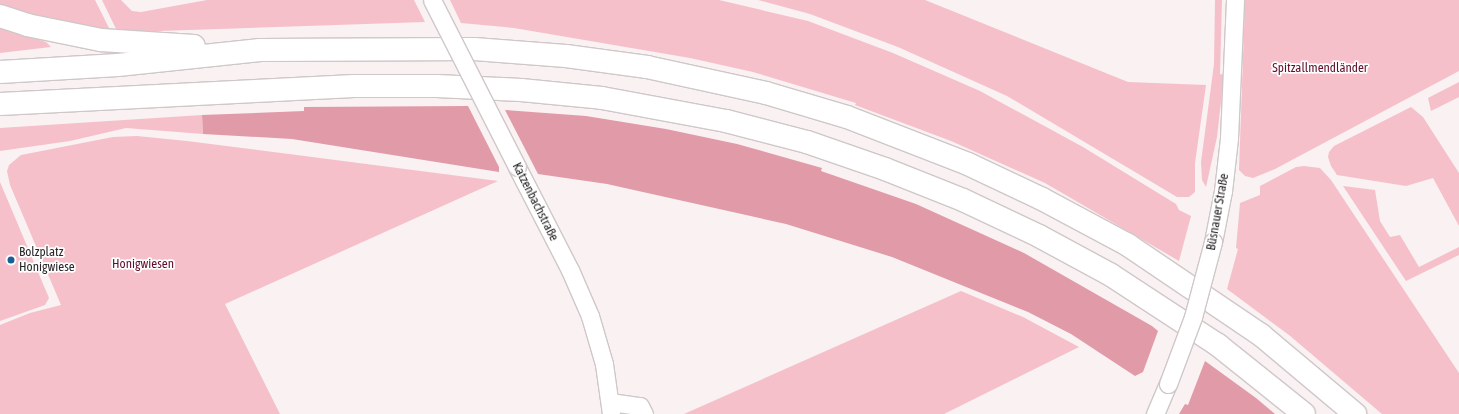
<!DOCTYPE html>
<meta charset="utf-8">
<style>
body{margin:0}
#map{position:relative;width:1459px;height:414px;overflow:hidden;background:#f9f1f2;font-family:"Asap Condensed",sans-serif}
div>[style]{position:absolute}
.green>*{inset:0;background:#f6c0ca}
.forest>*{inset:0;background:#e19aa8}
.roads{filter:drop-shadow(1px 0 #cfc7c8) drop-shadow(-1px 0 #cfc7c8) drop-shadow(0 1px #cfc7c8) drop-shadow(0 -1px #cfc7c8)}
.minor>*{height:17px;margin:-8.5px;padding:0 8.5px;transform-origin:8.5px;border-radius:8.5px;background:#fff}
.highway>*{height:22px;margin:-11px;padding:0 11px;transform-origin:11px;border-radius:11px;background:#fff}
.bridges{filter:drop-shadow(1px 0 #cfc7c8) drop-shadow(-1px 0 #cfc7c8) drop-shadow(0 1px #cfc7c8) drop-shadow(0 -1px #cfc7c8)}
.minor-bridge>*{height:17px;margin:-8.5px;padding:0 8.5px;transform-origin:8.5px;border-radius:8.5px;background:#fff}
.dots>*{width:11px;height:11px;translate:-50% -50%;box-sizing:border-box;border:2px solid #fff;border-radius:50%}
span{translate:-50% -50%;white-space:nowrap;text-align:center;line-height:1.15;-webkit-text-stroke:3.5px #fff;paint-order:stroke}
.park-label{font-size:13px;color:#630e2c}
.street-label{font-size:13px;color:#2a2728}
.poi-label{font-size:13px;color:#2a2728}
.left{translate:0 -50%;text-align:left}
</style>
<div id="map">
<div class="green">
<div style="clip-path:polygon(0 0,95px 0,110px 30px,43px 18px,0 6px)"></div>
<div style="clip-path:polygon(102px 0,121px 0,132px 11px,141px 12px,207px 0,414px 0,425px 22px,130px 32px,117px 31px)"></div>
<div style="clip-path:polygon(450px 0,719px 0,808px 21px,893px 53px,980px 91px,1083px 147px,1176px 204px,1179px 210px,1191px 216px,1179px 261px,1045px 183px,951px 141px,855px 105px,856px 103px,753px 72px,690px 58px,514px 28px,461px 23px)"></div>
<div style="clip-path:polygon(758px 0,925px 0,1128px 82px,1206px 85px,1195px 163px,1195px 192px,1189px 197px,1177px 197px,1007px 96px,898px 47px,810px 14px)"></div>
<div style="clip-path:polygon(1215px 0,1222px 0,1220px 74px,1224px 75px,1217px 137px,1206px 187px,1202px 180px,1201px 162px,1214px 64px)"></div>
<div style="clip-path:polygon(1245px 0,1459px 0,1459px 71px,1275px 169px,1253px 178px,1245px 176px,1239px 170px)"></div>
<div style="clip-path:polygon(0 27px,46px 42px,51px 47px,0 53px)"></div>
<div style="clip-path:polygon(1459px 82px,1459px 97px,1431px 111px,1428px 98px)"></div>
<div style="clip-path:polygon(1411px 107px,1423px 117px,1459px 173px,1459px 226px,1433px 178px,1406px 186px,1337px 175px,1331px 166px,1328px 157px,1329px 152px,1334px 146px)"></div>
<div style="clip-path:polygon(202px 115px,203px 134px,126px 128px,70px 141px,0 151px,0 128px)"></div>
<div style="clip-path:polygon(137px 136px,187px 141px,498px 181px,225px 304px,280px 414px,0 414px,0 325px,30px 313px,61px 305px,10px 185px,7px 171px,9px 165px,21px 155px,113px 137px)"></div>
<div style="clip-path:polygon(1304px 166px,1320px 168px,1331px 180px,1459px 373px,1459px 414px,1382px 414px,1289px 335px,1227px 289px,1238px 249px,1236px 248px,1240px 203px,1260px 195px,1260px 186px,1296px 167px)"></div>
<div style="clip-path:polygon(0 182px,49px 298px,45px 305px,0 321px)"></div>
<div style="clip-path:polygon(1343px 186px,1375px 190px,1380px 221px,1390px 237px,1400px 235px,1419px 267px,1459px 247px,1459px 255px,1406px 281px)"></div>
<div style="clip-path:polygon(961px 291px,1023px 317px,1079px 347px,944px 414px,684px 414px)"></div>
</div>
<div class="forest">
<div style="clip-path:polygon(468px 106px,499px 167px,499px 172px,292px 139px,203px 134px,202px 115px,304px 111px,304px 107px)"></div>
<div style="clip-path:polygon(505px 110px,586px 116px,666px 129px,737px 144px,822px 168px,821px 171px,916px 204px,1024px 253px,1152px 326px,1158px 331px,1143px 372px,1135px 376px,1071px 334px,1028px 312px,892px 257px,786px 224px,607px 184px,538px 174px)"></div>
<div style="clip-path:polygon(1205px 361px,1256px 398px,1275px 414px,1179px 414px,1185px 404px,1188px 405px)"></div>
</div>
<div class="roads">
<div class="minor">
<div style="left:517px;top:167px;width:116px;rotate:62.8deg"></div>
<div style="left:570px;top:270px;width:50px;rotate:66.5deg"></div>
<div style="left:590px;top:316px;width:50px;rotate:73.7deg"></div>
<div style="left:604px;top:364px;width:50px;rotate:82deg"></div>
<div style="left:1213px;top:242px;width:52px;rotate:-78.9deg"></div>
<div style="left:1223px;top:191px;width:53px;rotate:-83.5deg"></div>
<div style="left:1229px;top:138px;width:138px;rotate:-87.5deg"></div>
<div style="left:610px;top:402px;width:30px;rotate:8deg"></div>
<div style="left:640px;top:406px;width:9px;rotate:63deg"></div>
<div style="left:1155px;top:414px;width:33px;rotate:-67deg"></div>
</div>
<div class="highway">
<div style="left:0;top:16px;width:28px;rotate:18deg"></div>
<div style="left:27px;top:25px;width:76px;rotate:11.5deg"></div>
<div style="left:101px;top:40px;width:93px;rotate:3.7deg"></div>
<div style="left:0;top:72px;width:118px;rotate:-3.4deg"></div>
<div style="left:118px;top:65px;width:143px;rotate:-6deg"></div>
<div style="left:260px;top:50px;width:214px;rotate:-0.3deg"></div>
<div style="left:474px;top:49px;width:92px;rotate:4.4deg"></div>
<div style="left:566px;top:56px;width:82px;rotate:7.7deg"></div>
<div style="left:647px;top:67px;width:122px;rotate:12.3deg"></div>
<div style="left:766px;top:93px;width:84px;rotate:16.5deg"></div>
<div style="left:847px;top:117px;width:130px;rotate:21.2deg"></div>
<div style="left:968px;top:164px;width:82px;rotate:25.3deg"></div>
<div style="left:1042px;top:199px;width:98px;rotate:28.1deg"></div>
<div style="left:1128px;top:245px;width:161px;rotate:34.1deg"></div>
<div style="left:1261px;top:335px;width:123px;rotate:40deg"></div>
<div style="left:0;top:104px;width:354px;rotate:-2.9deg"></div>
<div style="left:354px;top:86px;width:83px"></div>
<div style="left:437px;top:86px;width:84px;rotate:2.7deg"></div>
<div style="left:521px;top:90px;width:81px;rotate:5.6deg"></div>
<div style="left:602px;top:98px;width:126px;rotate:10.5deg"></div>
<div style="left:726px;top:121px;width:84px;rotate:14.5deg"></div>
<div style="left:807px;top:142px;width:83px;rotate:19.1deg"></div>
<div style="left:885px;top:169px;width:84px;rotate:21.7deg"></div>
<div style="left:963px;top:200px;width:84px;rotate:25.3deg"></div>
<div style="left:1039px;top:236px;width:82px;rotate:28.4deg"></div>
<div style="left:1111px;top:275px;width:128px;rotate:33.2deg"></div>
<div style="left:1218px;top:345px;width:110px;rotate:38.7deg"></div>
</div>
</div>
<div class="bridges">
<div class="minor-bridge">
<div style="left:432px;top:0;width:187px;rotate:63deg"></div>
<div style="left:1168px;top:384px;width:72px;rotate:-69.5deg"></div>
<div style="left:1193px;top:317px;width:78px;rotate:-75.1deg"></div>
</div>
</div>
<div class="dots">
<div style="left:11px;top:260px;background:#185f93"></div>
</div>
<div class="park-label">
<span style="left:1320px;top:68px">Spitzallmendländer</span>
<span style="left:143px;top:264px">Honigwiesen</span>
</div>
<div class="street-label">
<span style="left:535px;top:202px;rotate:63deg">Katzenbachstraße</span>
<span style="left:1218px;top:212px;rotate:-80deg">Büsnauer Straße</span>
</div>
<div class="poi-label">
<span class="left" style="left:19px;top:260px">Bolzplatz<br>Honigwiese</span>
</div>
</div>
